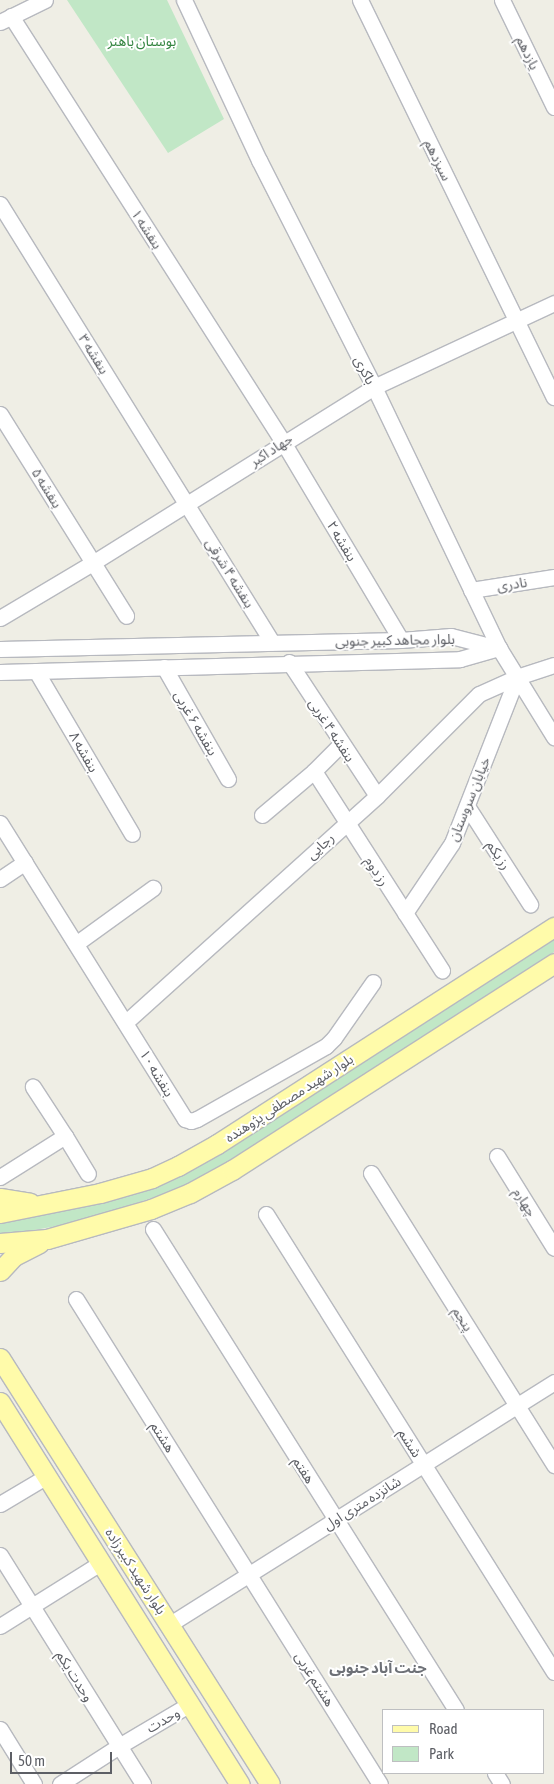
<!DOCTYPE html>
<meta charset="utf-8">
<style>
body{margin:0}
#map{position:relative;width:554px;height:1784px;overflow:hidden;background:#efeee5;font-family:"Asap Condensed","Noto Sans Arabic",sans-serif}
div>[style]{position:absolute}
.green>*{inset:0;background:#c1e7c6}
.roads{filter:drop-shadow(1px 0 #b7b9bf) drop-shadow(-1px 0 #b7b9bf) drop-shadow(0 1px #b7b9bf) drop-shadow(0 -1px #b7b9bf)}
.minor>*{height:15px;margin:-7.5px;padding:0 7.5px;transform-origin:7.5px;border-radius:7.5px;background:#fff}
.major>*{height:19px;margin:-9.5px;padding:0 9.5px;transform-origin:9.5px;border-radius:9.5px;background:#fffbaa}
span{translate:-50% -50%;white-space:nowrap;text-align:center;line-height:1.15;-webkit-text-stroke:4px #fff;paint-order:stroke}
.park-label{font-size:14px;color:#348541}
.street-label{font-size:14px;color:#5d5f65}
.neighbourhood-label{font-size:15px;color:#6e7177;font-weight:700}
.legend{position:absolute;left:382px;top:1709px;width:162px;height:65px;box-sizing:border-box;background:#fff;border:1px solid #bebfc1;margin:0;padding:6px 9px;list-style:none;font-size:15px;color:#5d5f65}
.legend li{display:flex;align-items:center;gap:10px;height:25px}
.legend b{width:25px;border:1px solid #bebfc1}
.scale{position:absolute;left:10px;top:1752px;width:102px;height:22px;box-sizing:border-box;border:2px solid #5d5f65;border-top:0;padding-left:6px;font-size:15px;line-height:18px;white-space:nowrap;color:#5d5f65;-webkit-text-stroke:4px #fff;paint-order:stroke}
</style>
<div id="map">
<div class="green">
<div style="clip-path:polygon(67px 0,167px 0,224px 119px,168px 153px)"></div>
<div style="clip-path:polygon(554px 938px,554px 952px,218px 1169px,175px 1190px,125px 1207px,57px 1226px,0 1236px,0 1219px,20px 1209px,54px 1212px,130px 1193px,296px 1105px)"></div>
</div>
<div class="roads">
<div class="minor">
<div style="left:184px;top:0;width:177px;rotate:64.9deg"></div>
<div style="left:259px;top:160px;width:254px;rotate:63.1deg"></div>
<div style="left:374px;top:387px;width:289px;rotate:64.4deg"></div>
<div style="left:499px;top:648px;width:105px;rotate:58.3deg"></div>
<div style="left:360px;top:0;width:442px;rotate:64deg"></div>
<div style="left:502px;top:0;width:119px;rotate:64.1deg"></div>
<div style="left:11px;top:16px;width:505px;rotate:57.44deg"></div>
<div style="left:283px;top:442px;width:230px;rotate:59.2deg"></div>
<div style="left:0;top:22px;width:50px;rotate:-26.1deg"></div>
<div style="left:0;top:204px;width:516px;rotate:58.16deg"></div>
<div style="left:0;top:414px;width:238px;rotate:58deg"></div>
<div style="left:471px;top:590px;width:84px;rotate:-8.9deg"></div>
<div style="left:0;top:618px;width:109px;rotate:-30.8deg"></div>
<div style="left:94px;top:562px;width:330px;rotate:-32deg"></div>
<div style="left:374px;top:387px;width:199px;rotate:-25deg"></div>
<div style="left:0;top:649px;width:401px;rotate:-1.3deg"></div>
<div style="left:401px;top:640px;width:50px;rotate:-4.6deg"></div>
<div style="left:451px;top:636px;width:48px;rotate:14.6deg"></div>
<div style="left:289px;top:662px;width:160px;rotate:56.7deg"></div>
<div style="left:164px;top:667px;width:129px;rotate:60.3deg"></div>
<div style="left:36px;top:671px;width:189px;rotate:59.5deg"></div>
<div style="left:0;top:672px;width:460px;rotate:-1.6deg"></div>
<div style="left:460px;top:659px;width:41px;rotate:-15.8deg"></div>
<div style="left:314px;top:771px;width:237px;rotate:57.3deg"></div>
<div style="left:467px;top:806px;width:117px;rotate:57.3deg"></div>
<div style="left:262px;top:815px;width:68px;rotate:-40.2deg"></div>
<div style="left:314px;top:771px;width:38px;rotate:-45deg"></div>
<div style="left:0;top:823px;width:349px;rotate:58deg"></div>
<div style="left:185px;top:1119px;width:6px;rotate:18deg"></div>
<div style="left:191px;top:1121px;width:6px;rotate:-18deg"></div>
<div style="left:197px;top:1119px;width:148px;rotate:-29.5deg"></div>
<div style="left:326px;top:1046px;width:11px;rotate:-45deg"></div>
<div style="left:334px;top:1038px;width:68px;rotate:-55.1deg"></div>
<div style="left:0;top:879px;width:30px;rotate:-34deg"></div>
<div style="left:405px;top:913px;width:84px;rotate:-56.1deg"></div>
<div style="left:452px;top:843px;width:178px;rotate:-68.6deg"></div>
<div style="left:77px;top:943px;width:94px;rotate:-35.9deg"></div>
<div style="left:126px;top:1022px;width:338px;rotate:-42deg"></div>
<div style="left:377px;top:796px;width:144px;rotate:-45deg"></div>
<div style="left:479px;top:694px;width:42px;rotate:-24.1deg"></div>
<div style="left:517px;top:677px;width:39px;rotate:-18deg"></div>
<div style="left:65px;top:1136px;width:44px;rotate:58.8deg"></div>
<div style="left:497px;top:1156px;width:108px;rotate:58.2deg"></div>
<div style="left:371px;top:1173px;width:345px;rotate:57.9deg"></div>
<div style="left:0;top:1177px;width:77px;rotate:-32.2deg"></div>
<div style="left:65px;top:1136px;width:59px;rotate:-123.1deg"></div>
<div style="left:266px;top:1214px;width:541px;rotate:57.84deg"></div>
<div style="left:153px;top:1229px;width:568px;rotate:57.79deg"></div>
<div style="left:76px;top:1299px;width:572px;rotate:57.92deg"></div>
<div style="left:0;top:1504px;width:55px;rotate:-30.8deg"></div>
<div style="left:0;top:1555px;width:270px;rotate:58deg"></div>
<div style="left:170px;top:1624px;width:454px;rotate:-32.2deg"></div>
<div style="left:0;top:1626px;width:120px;rotate:-32.1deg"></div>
<div style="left:0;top:1729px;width:65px;rotate:58.3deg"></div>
<div style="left:495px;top:1773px;width:13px;rotate:58deg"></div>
<div style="left:60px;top:1784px;width:70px;rotate:-32.8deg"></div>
<div style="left:119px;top:1746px;width:82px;rotate:-30.6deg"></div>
</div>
<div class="major">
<div style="left:0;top:1198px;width:30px;rotate:9deg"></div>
<div style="left:0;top:1213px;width:102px;rotate:-11.3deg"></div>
<div style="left:100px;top:1193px;width:54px;rotate:-16.1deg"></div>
<div style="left:152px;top:1178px;width:29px;rotate:-25deg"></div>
<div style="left:178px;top:1166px;width:45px;rotate:-29.4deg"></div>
<div style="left:217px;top:1144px;width:401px;rotate:-32.8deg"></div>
<div style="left:0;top:1243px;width:47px;rotate:-4.9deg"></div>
<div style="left:47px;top:1239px;width:108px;rotate:-16.1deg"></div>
<div style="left:151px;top:1209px;width:42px;rotate:-22.3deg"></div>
<div style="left:190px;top:1193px;width:48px;rotate:-28.7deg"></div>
<div style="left:232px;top:1170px;width:383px;rotate:-32.7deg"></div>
<div style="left:0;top:1271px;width:21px;rotate:-47deg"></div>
<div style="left:14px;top:1256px;width:28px;rotate:-27deg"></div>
<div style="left:0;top:1358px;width:504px;rotate:57.63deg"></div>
<div style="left:0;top:1402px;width:451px;rotate:57.9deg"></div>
</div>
</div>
<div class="park-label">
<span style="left:142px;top:41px">بوستان باهنر</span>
</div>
<div class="street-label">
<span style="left:528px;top:53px;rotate:64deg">یازدهم</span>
<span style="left:438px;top:160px;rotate:64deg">سیزدهم</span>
<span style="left:147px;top:229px;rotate:57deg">بنفشه ۱</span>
<span style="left:94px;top:354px;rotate:58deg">بنفشه ۳</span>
<span style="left:365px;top:370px;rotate:63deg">باکری</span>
<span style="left:271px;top:450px;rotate:-33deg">جهاد اکبر</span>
<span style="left:47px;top:488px;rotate:58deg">بنفشه ۵</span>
<span style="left:342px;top:541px;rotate:59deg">بنفشه ۲</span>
<span style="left:230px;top:573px;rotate:58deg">بنفشه ۴ شرقی</span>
<span style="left:512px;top:584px;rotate:-8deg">نادری</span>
<span style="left:395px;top:640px;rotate:-1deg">بلوار مجاهد کبیر جنوبی</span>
<span style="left:196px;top:723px;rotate:60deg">بنفشه ۶ غربی</span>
<span style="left:332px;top:730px;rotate:57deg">بنفشه ۴ غربی</span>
<span style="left:84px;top:752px;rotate:60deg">بنفشه ۸</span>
<span style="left:469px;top:799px;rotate:-68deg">خیابان سروستان</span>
<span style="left:320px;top:846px;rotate:-42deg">رجایی</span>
<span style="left:499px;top:855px;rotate:57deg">رز یکم</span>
<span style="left:377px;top:871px;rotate:57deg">رز دوم</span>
<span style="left:157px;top:1073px;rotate:59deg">بنفشه ۱۰</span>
<span style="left:289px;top:1098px;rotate:-33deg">بلوار شهید مصطفی پژوهنده</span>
<span style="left:525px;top:1202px;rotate:58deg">چهارم</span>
<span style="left:463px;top:1319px;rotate:58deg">پنجم</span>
<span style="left:163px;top:1437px;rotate:58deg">هشتم</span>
<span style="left:410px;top:1443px;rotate:58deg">ششم</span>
<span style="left:304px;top:1470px;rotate:58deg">هفتم</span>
<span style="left:362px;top:1503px;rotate:-32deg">شانزده متری اول</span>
<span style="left:136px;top:1571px;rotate:57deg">بلوار شهید کبیرزاده</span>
<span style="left:75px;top:1676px;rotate:58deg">وحدت یکم</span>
<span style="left:315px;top:1679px;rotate:58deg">هشتم غربی</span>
<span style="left:163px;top:1720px;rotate:-30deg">وحدت</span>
</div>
<div class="neighbourhood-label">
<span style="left:378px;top:1668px">جنت‌ آباد جنوبی</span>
</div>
<ul class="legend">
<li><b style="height:6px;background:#fffbaa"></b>Road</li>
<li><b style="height:14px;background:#c1e7c6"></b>Park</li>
</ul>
<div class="scale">50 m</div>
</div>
